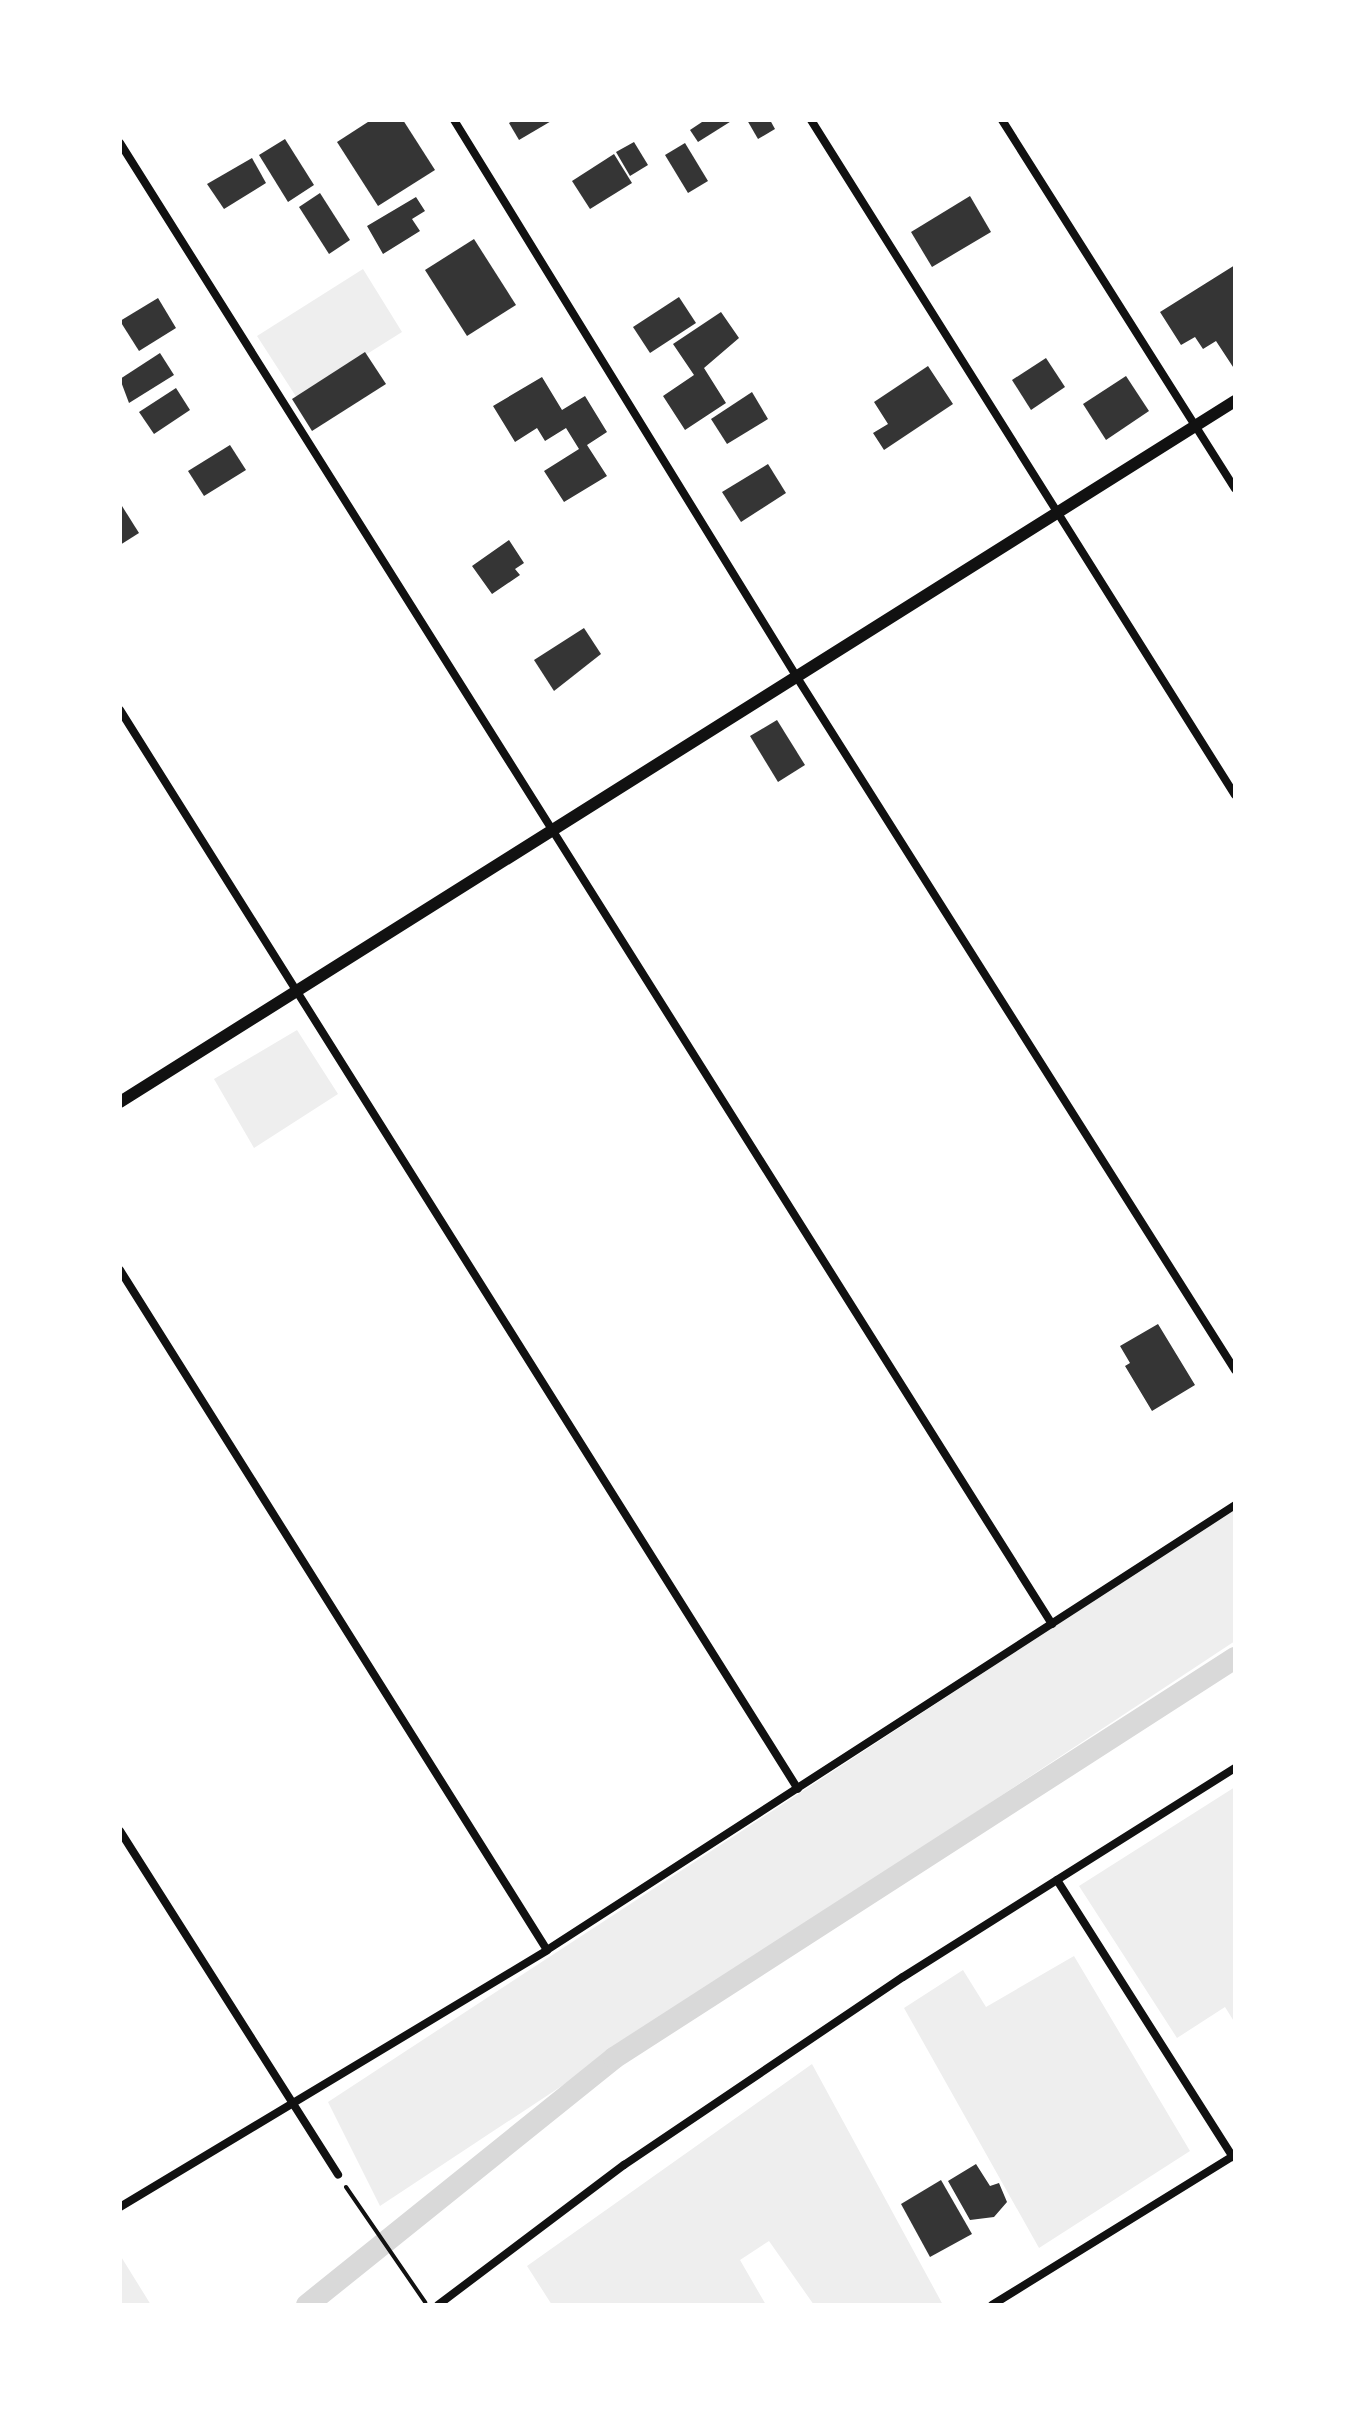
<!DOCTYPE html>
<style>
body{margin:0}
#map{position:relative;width:1355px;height:2425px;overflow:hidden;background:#fff;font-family:Signika,sans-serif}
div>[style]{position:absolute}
.green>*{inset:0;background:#eee}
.canal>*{height:22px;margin:-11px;padding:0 11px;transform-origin:11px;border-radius:11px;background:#d9d9d9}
.building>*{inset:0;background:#353535}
.path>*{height:4px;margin:-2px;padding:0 2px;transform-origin:2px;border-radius:2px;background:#111}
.minor>*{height:8px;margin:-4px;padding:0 4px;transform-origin:4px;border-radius:4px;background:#111}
.tertiary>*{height:12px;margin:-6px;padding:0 6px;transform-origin:6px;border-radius:6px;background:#111}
span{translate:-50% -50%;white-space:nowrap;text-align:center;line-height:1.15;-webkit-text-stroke:8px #fff;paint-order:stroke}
.frame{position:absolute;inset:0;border:122px solid #fff;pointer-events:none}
</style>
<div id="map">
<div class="green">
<div style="clip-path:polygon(363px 269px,402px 332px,297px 398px,257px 336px)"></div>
<div style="clip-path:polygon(297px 1030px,338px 1094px,254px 1148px,214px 1079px)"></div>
<div style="clip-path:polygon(1235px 1508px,1235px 1641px,380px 2206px,328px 2102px)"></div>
<div style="clip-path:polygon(1235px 1787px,1235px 2023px,1225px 2007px,1177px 2038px,1079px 1886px)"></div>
<div style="clip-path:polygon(1074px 1956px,1190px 2151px,1039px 2248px,904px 2008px,963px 1970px,986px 2007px)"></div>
<div style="clip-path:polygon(812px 2064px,943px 2305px,814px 2305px,769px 2241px,740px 2260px,766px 2305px,552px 2305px,527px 2266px)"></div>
<div style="clip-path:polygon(120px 2255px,151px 2305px,120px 2305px)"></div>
</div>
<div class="canal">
<div style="left:307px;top:2305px;width:394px;rotate:-38.8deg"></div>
<div style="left:614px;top:2058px;width:739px;rotate:-32.79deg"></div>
</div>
<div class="building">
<div style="clip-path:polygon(371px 120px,403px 120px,435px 170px,378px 206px,337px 142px)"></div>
<div style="clip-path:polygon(514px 120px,553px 120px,519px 140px,509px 123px)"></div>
<div style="clip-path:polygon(705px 120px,733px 120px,698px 142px,690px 130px)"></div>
<div style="clip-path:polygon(747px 120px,770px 120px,775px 129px,758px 139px)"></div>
<div style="clip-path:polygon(285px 139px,314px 185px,288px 202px,259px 155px)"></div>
<div style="clip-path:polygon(634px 142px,648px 165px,630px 176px,616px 152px)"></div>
<div style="clip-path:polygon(685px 143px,708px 181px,688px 193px,665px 155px)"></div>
<div style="clip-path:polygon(614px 154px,632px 183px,590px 209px,572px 181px)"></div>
<div style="clip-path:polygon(252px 158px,266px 183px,224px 209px,207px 184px)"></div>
<div style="clip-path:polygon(320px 193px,350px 240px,329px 254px,299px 207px)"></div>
<div style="clip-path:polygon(970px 196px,991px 232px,932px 267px,911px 232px)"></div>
<div style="clip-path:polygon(416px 197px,425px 211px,412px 219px,420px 231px,383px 254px,367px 226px)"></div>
<div style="clip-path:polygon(474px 239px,516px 305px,467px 336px,425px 270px)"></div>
<div style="clip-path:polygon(1235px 265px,1235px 370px,1216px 341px,1203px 349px,1195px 337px,1181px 345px,1160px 312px)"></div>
<div style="clip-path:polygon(679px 297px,696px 323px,650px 353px,633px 327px)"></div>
<div style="clip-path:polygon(158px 298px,176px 328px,139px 351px,120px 321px)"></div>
<div style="clip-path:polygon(721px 312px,739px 338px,704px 368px,726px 403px,685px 430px,663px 396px,694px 375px,673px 344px)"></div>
<div style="clip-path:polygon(365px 352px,386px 384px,312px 431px,292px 399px)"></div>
<div style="clip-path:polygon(160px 353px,174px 375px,129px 403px,120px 379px)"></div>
<div style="clip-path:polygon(1046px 358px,1065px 387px,1031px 410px,1012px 380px)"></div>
<div style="clip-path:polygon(928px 366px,953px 404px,884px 450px,873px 433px,888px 424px,874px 402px)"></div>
<div style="clip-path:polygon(1126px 376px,1149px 411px,1106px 440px,1083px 404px)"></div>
<div style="clip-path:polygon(542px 377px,562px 410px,585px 396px,607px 432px,587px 445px,607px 476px,564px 502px,544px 471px,579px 449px,566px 428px,545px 441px,537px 428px,515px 442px,493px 406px)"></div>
<div style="clip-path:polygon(176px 388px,190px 410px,154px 434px,139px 412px)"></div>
<div style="clip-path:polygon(752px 392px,768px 419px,727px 444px,711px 419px)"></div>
<div style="clip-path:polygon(230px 445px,246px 470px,204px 496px,188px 471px)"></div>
<div style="clip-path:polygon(768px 464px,786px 493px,741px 522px,722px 492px)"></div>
<div style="clip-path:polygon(122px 506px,139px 533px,120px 545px,120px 508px)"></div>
<div style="clip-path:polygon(509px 540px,524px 563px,515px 569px,520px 575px,492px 594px,472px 566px)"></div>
<div style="clip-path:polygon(584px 628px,601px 654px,554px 691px,534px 660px)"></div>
<div style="clip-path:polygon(777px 720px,805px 765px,778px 782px,750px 736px)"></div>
<div style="clip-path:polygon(1158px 1324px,1195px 1385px,1152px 1411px,1125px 1366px,1130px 1363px,1120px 1346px)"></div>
<div style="clip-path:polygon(976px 2164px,990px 2186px,999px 2183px,1007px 2202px,994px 2217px,970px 2220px,948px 2181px)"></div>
<div style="clip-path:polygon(941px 2180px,972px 2234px,930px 2257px,901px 2204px)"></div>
</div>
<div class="path">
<div style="left:346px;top:2187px;width:140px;rotate:55.5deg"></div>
</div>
<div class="minor">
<div style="left:454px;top:120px;width:656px;rotate:58.39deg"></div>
<div style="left:798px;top:679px;width:818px;rotate:57.69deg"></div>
<div style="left:811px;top:120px;width:797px;rotate:57.87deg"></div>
<div style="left:1002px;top:120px;width:436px;rotate:57.7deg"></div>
<div style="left:120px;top:143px;width:1750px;rotate:57.82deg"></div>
<div style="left:120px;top:710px;width:1274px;rotate:57.86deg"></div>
<div style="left:120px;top:1270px;width:803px;rotate:57.87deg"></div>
<div style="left:120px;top:1831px;width:407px;rotate:57.6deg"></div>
<div style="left:1057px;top:1880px;width:328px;rotate:57.6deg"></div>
<div style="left:120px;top:2207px;width:498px;rotate:-31deg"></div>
<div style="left:547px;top:1950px;width:819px;rotate:-32.89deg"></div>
<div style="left:438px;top:2305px;width:233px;rotate:-37deg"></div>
<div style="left:624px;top:2165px;width:336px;rotate:-34deg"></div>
<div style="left:903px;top:1977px;width:392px;rotate:-32.2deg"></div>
<div style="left:992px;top:2305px;width:286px;rotate:-31.7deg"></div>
</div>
<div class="tertiary">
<div style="left:120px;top:1102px;width:1317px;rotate:-32.16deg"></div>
</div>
<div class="frame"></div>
</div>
